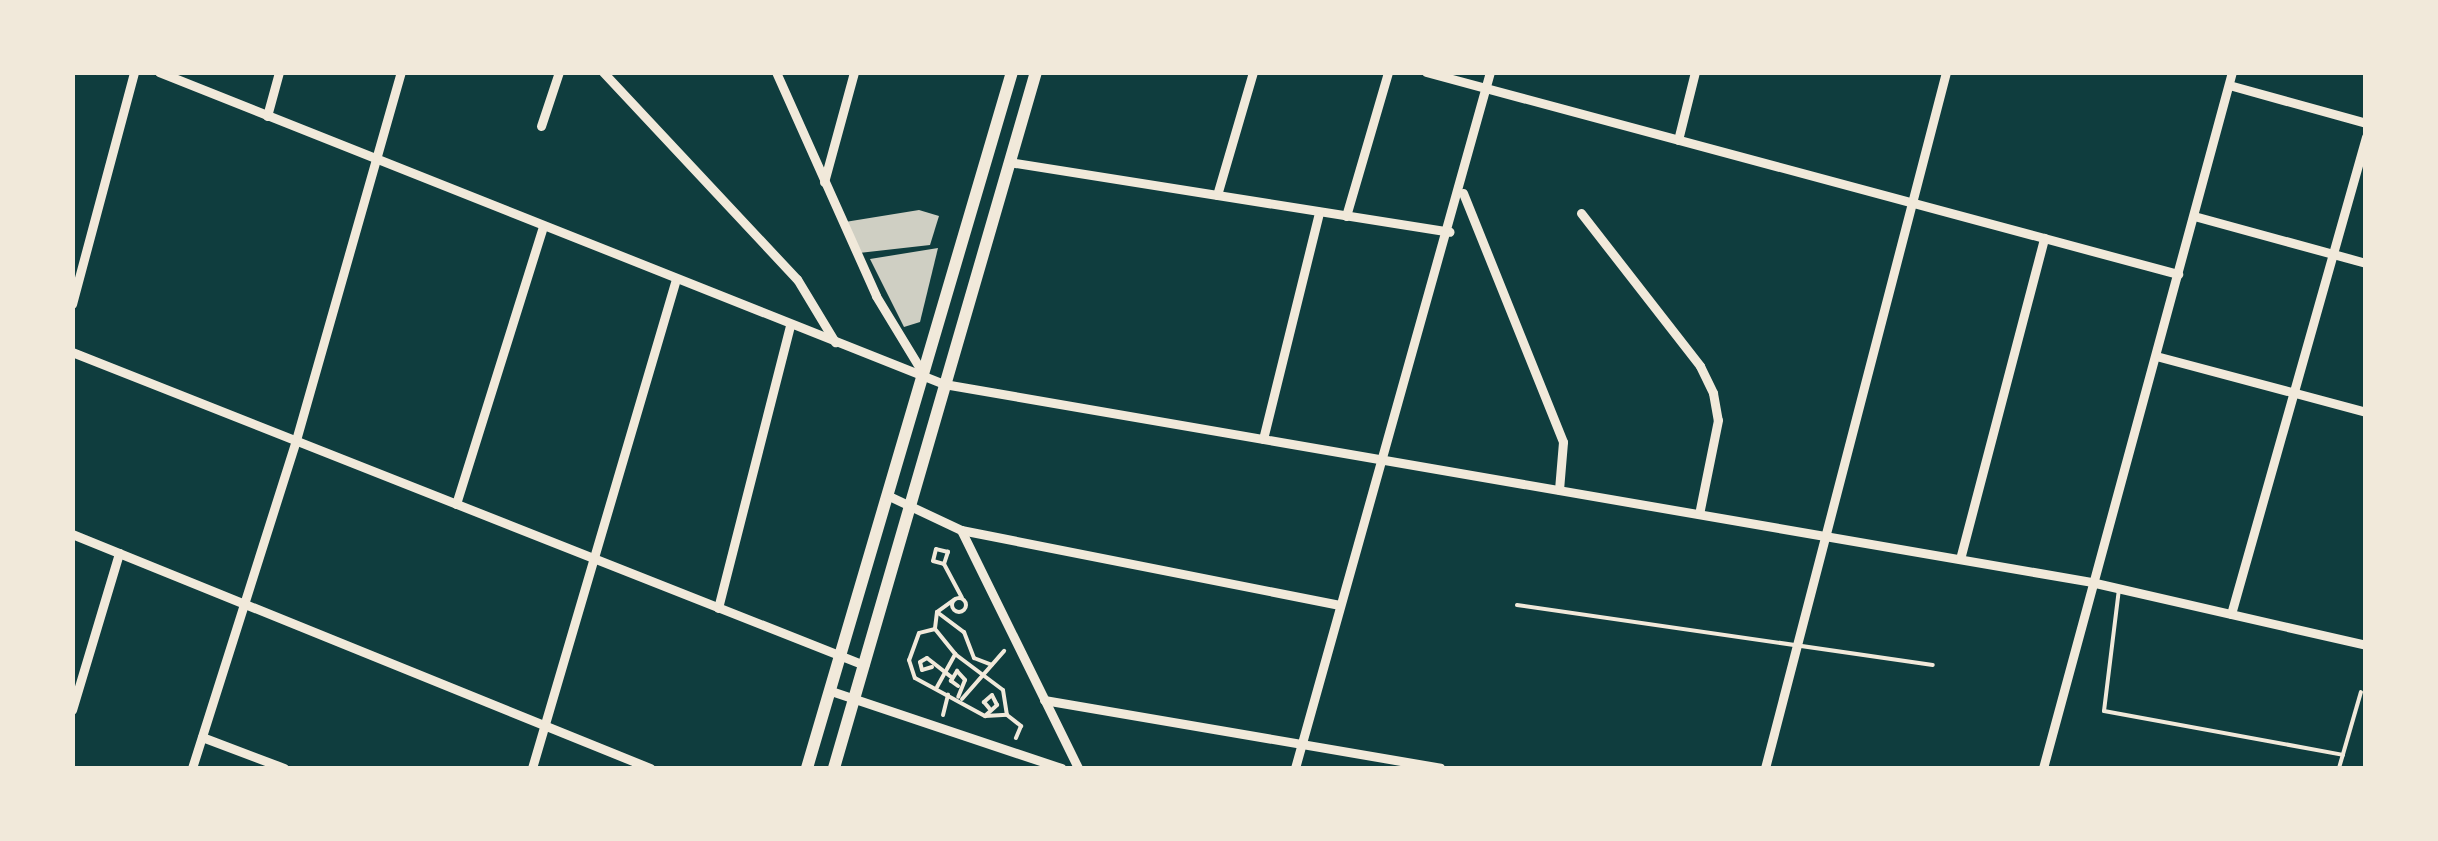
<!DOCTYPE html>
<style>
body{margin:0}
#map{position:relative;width:2438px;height:841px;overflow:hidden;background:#0f3d3e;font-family:"Alegreya Sans",sans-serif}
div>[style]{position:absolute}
.building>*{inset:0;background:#cfcfc3}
.path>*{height:4px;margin:-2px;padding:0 2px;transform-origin:2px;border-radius:2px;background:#f1e9da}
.path>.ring{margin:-2px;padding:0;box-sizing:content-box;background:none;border:4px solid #f1e9da;border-radius:50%}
.service>*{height:4px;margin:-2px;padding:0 2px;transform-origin:2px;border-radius:2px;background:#f1e9da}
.minor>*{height:9px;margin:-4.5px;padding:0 4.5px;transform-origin:4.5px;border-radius:4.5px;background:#f1e9da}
.secondary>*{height:12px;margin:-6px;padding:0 6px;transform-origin:6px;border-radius:6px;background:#f1e9da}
span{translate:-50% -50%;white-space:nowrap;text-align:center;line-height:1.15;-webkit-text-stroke:9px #f1e9da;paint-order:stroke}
.frame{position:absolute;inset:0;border:75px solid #f1e9da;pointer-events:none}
</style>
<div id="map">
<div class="building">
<div style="clip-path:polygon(919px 210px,939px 216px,930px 245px,859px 253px,845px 222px)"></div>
<div style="clip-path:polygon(938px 248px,920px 322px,904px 327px,870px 259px)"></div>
</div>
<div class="path">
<div style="left:944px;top:564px;width:13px;rotate:-72deg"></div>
<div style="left:948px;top:552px;width:12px;rotate:-166deg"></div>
<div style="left:936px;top:549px;width:12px;rotate:104deg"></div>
<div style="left:933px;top:561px;width:11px;rotate:15deg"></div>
<div style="left:944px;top:564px;width:38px;rotate:62deg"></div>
<div class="ring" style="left:952px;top:598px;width:10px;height:10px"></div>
<div style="left:955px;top:599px;width:22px;rotate:144deg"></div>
<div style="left:937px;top:612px;width:17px;rotate:97deg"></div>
<div style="left:935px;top:629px;width:32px;rotate:51deg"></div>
<div style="left:955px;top:654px;width:60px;rotate:36.9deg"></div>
<div style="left:1003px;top:690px;width:25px;rotate:81deg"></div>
<div style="left:937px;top:612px;width:34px;rotate:37deg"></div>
<div style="left:964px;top:632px;width:28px;rotate:69deg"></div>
<div style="left:974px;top:658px;width:19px;rotate:21deg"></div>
<div style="left:935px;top:629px;width:16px;rotate:166deg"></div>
<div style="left:919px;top:633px;width:29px;rotate:110deg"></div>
<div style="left:909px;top:660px;width:19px;rotate:72deg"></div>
<div style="left:915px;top:678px;width:80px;rotate:28.5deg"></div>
<div style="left:985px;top:716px;width:22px;rotate:-3deg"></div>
<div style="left:932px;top:667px;width:10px;rotate:163deg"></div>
<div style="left:922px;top:670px;width:8px;rotate:-104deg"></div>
<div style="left:920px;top:662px;width:8px;rotate:-30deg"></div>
<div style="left:927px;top:658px;width:31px;rotate:38deg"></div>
<div style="left:958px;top:686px;width:9px;rotate:-144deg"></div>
<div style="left:951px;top:681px;width:12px;rotate:-59deg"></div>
<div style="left:957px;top:671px;width:12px;rotate:48deg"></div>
<div style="left:965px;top:680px;width:18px;rotate:112deg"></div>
<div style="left:937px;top:687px;width:38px;rotate:-61deg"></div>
<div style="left:962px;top:699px;width:64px;rotate:-48.8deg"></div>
<div style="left:943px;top:715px;width:21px;rotate:-76deg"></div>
<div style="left:986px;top:715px;width:15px;rotate:-42deg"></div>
<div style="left:997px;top:705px;width:11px;rotate:-117deg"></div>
<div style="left:992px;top:695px;width:11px;rotate:139deg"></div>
<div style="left:984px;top:702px;width:8px;rotate:50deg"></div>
<div style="left:1007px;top:715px;width:18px;rotate:38deg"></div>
<div style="left:1021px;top:726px;width:13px;rotate:113deg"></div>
</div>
<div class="service">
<div style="left:2119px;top:589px;width:123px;rotate:97deg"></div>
<div style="left:2104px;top:711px;width:243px;rotate:10.4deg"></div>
<div style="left:1517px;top:605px;width:420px;rotate:8.2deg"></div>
<div style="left:2339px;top:768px;width:79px;rotate:-73.9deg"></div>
</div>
<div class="minor">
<div style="left:159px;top:72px;width:845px;rotate:21.68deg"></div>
<div style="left:944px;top:384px;width:1164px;rotate:9.79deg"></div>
<div style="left:2091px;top:582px;width:282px;rotate:12.9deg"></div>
<div style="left:603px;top:72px;width:284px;rotate:46.9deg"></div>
<div style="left:797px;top:279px;width:74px;rotate:58.9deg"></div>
<div style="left:776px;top:72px;width:245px;rotate:65.9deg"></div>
<div style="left:876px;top:296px;width:92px;rotate:58.7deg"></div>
<div style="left:1426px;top:72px;width:779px;rotate:15.04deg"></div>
<div style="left:2229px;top:85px;width:142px;rotate:15.5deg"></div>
<div style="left:267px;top:116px;width:46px;rotate:-74.7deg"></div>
<div style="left:541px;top:126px;width:57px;rotate:-71.6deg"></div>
<div style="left:1678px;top:140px;width:70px;rotate:-76deg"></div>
<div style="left:1009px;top:162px;width:446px;rotate:9deg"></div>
<div style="left:824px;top:182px;width:114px;rotate:-74.7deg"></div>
<div style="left:1463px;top:193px;width:268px;rotate:68.1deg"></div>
<div style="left:1563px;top:442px;width:48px;rotate:94.8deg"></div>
<div style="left:1217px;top:195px;width:128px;rotate:-73.7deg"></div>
<div style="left:1581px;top:213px;width:194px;rotate:52.1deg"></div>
<div style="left:1700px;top:366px;width:30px;rotate:64deg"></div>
<div style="left:1713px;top:393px;width:27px;rotate:80deg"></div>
<div style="left:1718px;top:420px;width:96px;rotate:101.4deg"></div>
<div style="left:1346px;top:216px;width:150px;rotate:-73.7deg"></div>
<div style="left:2194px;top:216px;width:178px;rotate:15.3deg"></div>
<div style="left:72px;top:304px;width:240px;rotate:-75deg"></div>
<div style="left:72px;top:352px;width:852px;rotate:21.56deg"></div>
<div style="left:2156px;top:356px;width:217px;rotate:14.9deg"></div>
<div style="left:1263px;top:439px;width:234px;rotate:-76.1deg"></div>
<div style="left:889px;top:496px;width:80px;rotate:25.3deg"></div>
<div style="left:961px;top:530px;width:265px;rotate:63.8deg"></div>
<div style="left:456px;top:504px;width:291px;rotate:-72.6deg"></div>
<div style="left:961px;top:530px;width:386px;rotate:11.2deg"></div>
<div style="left:72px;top:534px;width:624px;rotate:22.04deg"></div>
<div style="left:1960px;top:559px;width:332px;rotate:-75.3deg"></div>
<div style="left:718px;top:608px;width:292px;rotate:-75.7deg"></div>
<div style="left:2231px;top:614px;width:496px;rotate:-74.2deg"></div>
<div style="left:831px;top:691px;width:243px;rotate:18.5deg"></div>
<div style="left:1044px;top:700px;width:402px;rotate:9.7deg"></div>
<div style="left:72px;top:710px;width:164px;rotate:-73.3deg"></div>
<div style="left:202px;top:737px;width:88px;rotate:20.7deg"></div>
<div style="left:192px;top:768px;width:344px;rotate:-72.4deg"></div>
<div style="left:296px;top:440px;width:383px;rotate:-74.1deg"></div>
<div style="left:532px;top:768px;width:510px;rotate:-73.59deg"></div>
<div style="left:1295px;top:768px;width:723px;rotate:-74.35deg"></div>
<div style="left:1765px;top:768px;width:719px;rotate:-75.42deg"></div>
<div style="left:2043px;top:768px;width:721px;rotate:-74.81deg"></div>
</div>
<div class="secondary">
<div style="left:807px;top:768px;width:726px;rotate:-73.59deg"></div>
<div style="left:834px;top:768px;width:725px;rotate:-73.82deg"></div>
</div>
<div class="frame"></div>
</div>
